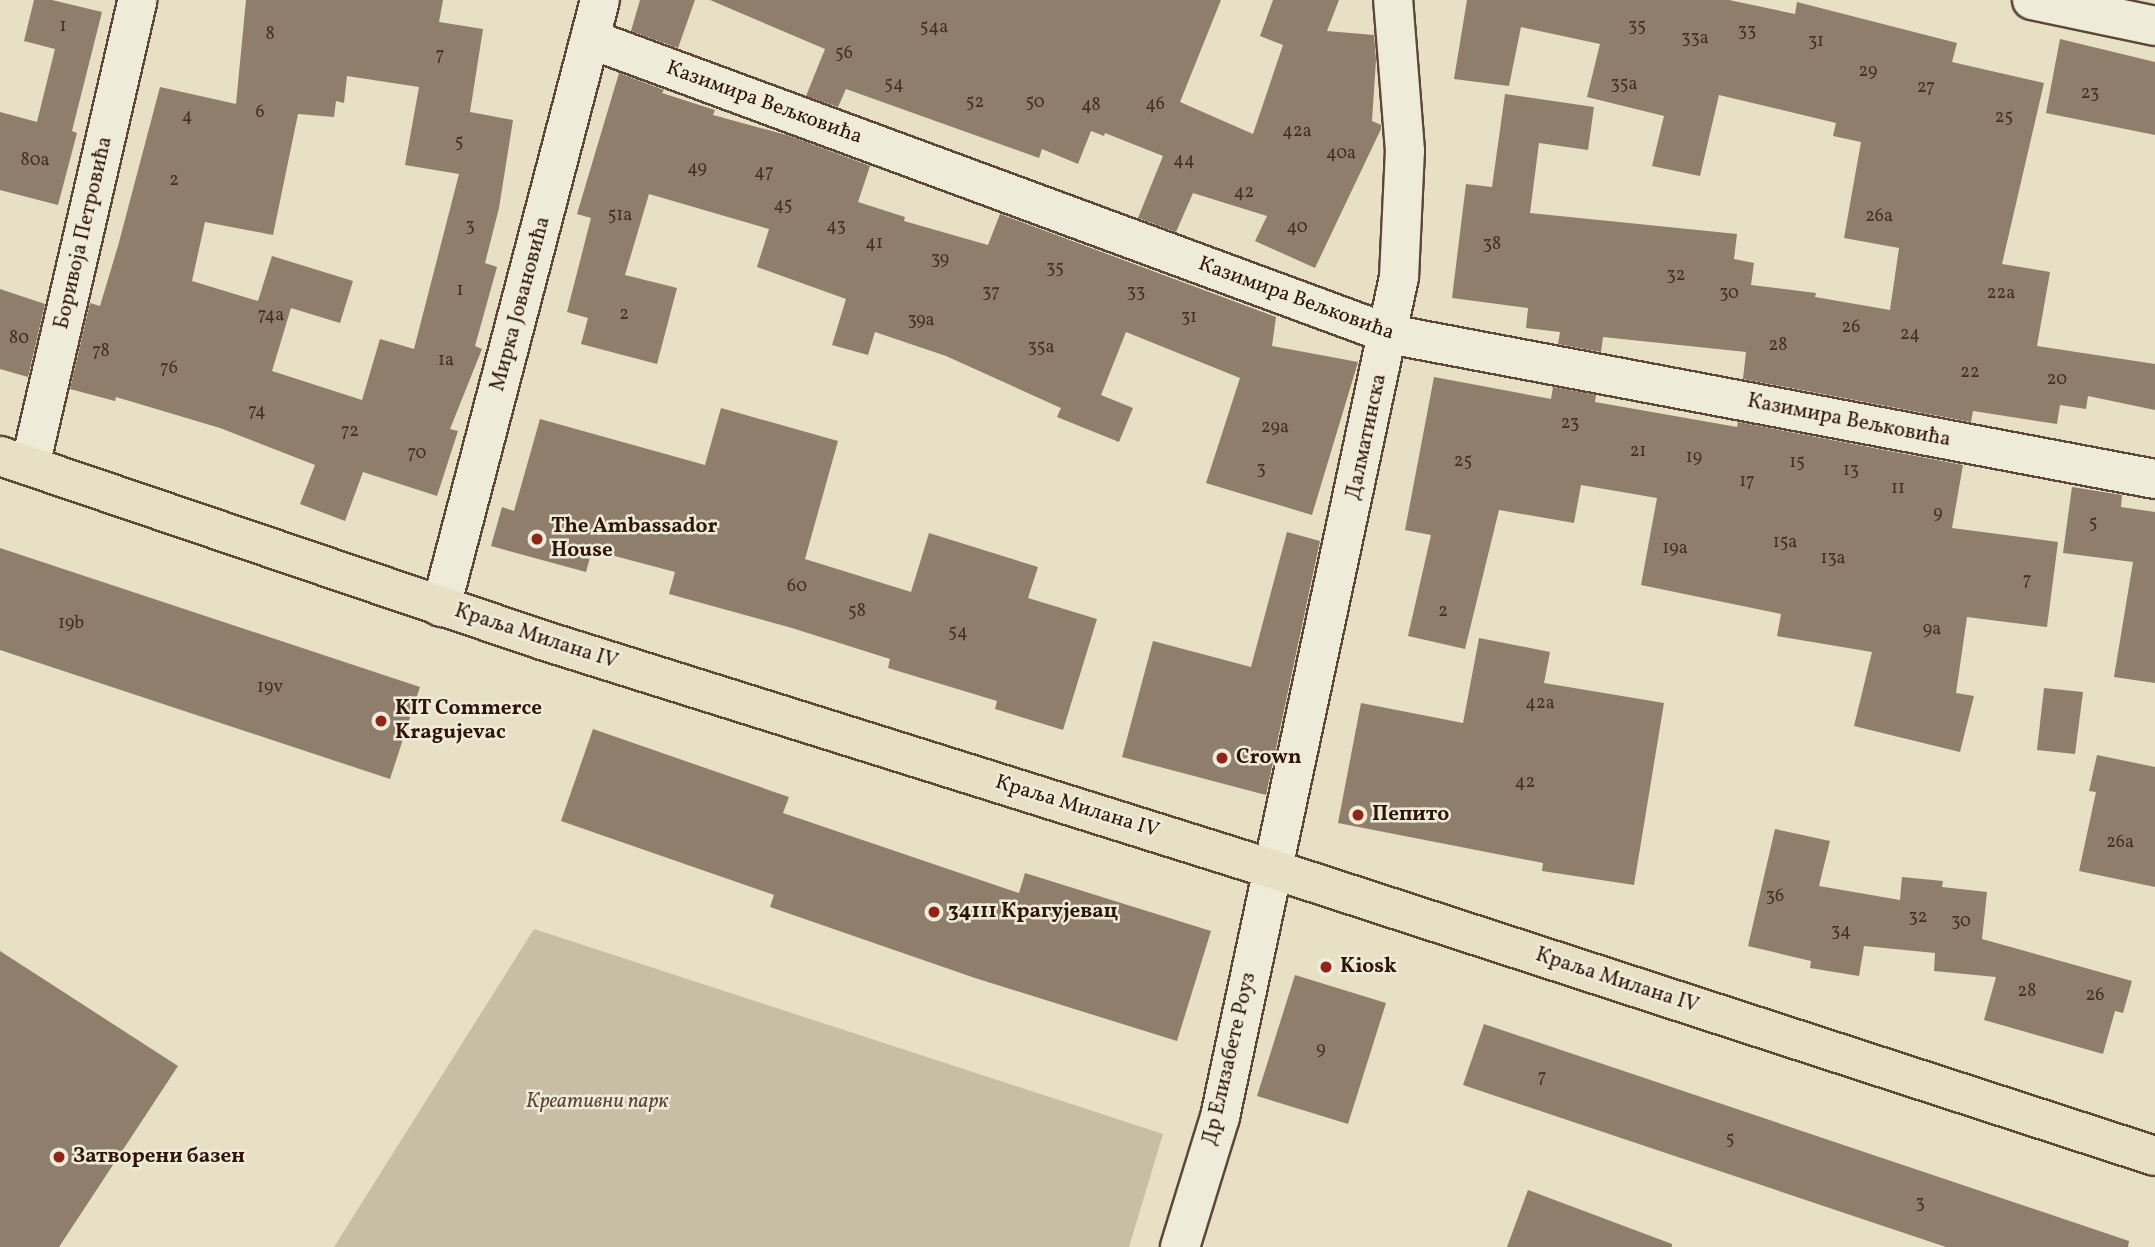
<!DOCTYPE html>
<meta charset="utf-8">
<style>
body{margin:0}
#map{position:relative;width:2155px;height:1247px;overflow:hidden;background:#e7e0c5;font-family:Vollkorn,serif}
div>[style]{position:absolute}
.green>*{inset:0;background:#c8bda5}
.building>*{inset:0;background:#8e7e6b}
.roads{filter:drop-shadow(2px 0 #5c4739) drop-shadow(-2px 0 #5c4739) drop-shadow(0 2px #5c4739) drop-shadow(0 -2px #5c4739)}
.minor>*{height:38px;margin:-19px;padding:0 19px;transform-origin:19px;border-radius:19px;background:#efebd9}
.major>*{height:38px;margin:-19px;padding:0 19px;transform-origin:19px;border-radius:19px;background:#e7e0c5}
.dots>*{width:19px;height:19px;translate:-50% -50%;box-sizing:border-box;border:4px solid #efebd9;border-radius:50%}
span{translate:-50% -50%;white-space:nowrap;text-align:center;line-height:1.15;-webkit-text-stroke:5px #efebd9;paint-order:stroke}
.number-label{font-size:18px;color:#462e22}
.number-label span{-webkit-text-stroke-width:0}
.street-label{font-size:21px;color:#2e140a}
.poi-label{font-size:21px;color:#2e140a;font-weight:700}
.left{translate:0 -50%;text-align:left}
.park-label{font-size:21px;color:#5c4738;font-style:italic}
</style>
<div id="map">
<div class="green">
<div style="clip-path:polygon(534px 929px,1163px 1134px,1129px 1247px,334px 1247px)"></div>
</div>
<div class="building">
<div style="clip-path:polygon(34px 0,52px 0,102px 12px,72px 131px,77px 133px,58px 205px,0 190px,0 112px,37px 122px,55px 49px,24px 41px)"></div>
<div style="clip-path:polygon(evenodd,246px 0,443px 0,439px 22px,483px 29px,470px 112px,513px 120px,499px 208px,485px 263px,497px 267px,475px 346px,482px 349px,450px 429px,458px 431px,437px 496px,363px 472px,345px 521px,300px 504px,315px 465px,220px 428px,116px 397px,115px 401px,70px 389px,90px 303px,100px 306px,118px 246px,160px 87px,236px 104px,246px 0,347px 76px,419px 87px,405px 165px,459px 174px,414px 349px,380px 339px,362px 400px,272px 371px,291px 308px,340px 323px,353px 281px,272px 256px,258px 301px,192px 281px,205px 222px,273px 235px,298px 114px,334px 117px,336px 101px,344px 103px,347px 76px)"></div>
<div style="clip-path:polygon(640px 0,695px 0,678px 48px,631px 31px)"></div>
<div style="clip-path:polygon(710px 0,1221px 0,1180px 102px,1253px 134px,1283px 45px,1260px 36px,1273px 0,1339px 0,1327px 31px,1374px 35px,1376px 60px,1372px 121px,1381px 125px,1381px 129px,1315px 268px,1255px 241px,1267px 216px,1193px 193px,1176px 232px,1138px 218px,1163px 156px,1105px 133px,1104px 136px,1091px 131px,1078px 164px,1042px 149px,1039px 158px,846px 89px,838px 107px,806px 96px,825px 49px)"></div>
<div style="clip-path:polygon(1467px 0,1729px 0,1795px 14px,1797px 2px,1957px 43px,1952px 62px,2044px 83px,2002px 264px,2050px 272px,2037px 346px,2155px 364px,2155px 410px,2088px 396px,2086px 409px,2060px 405px,2057px 424px,1973px 411px,1971px 422px,1743px 379px,1746px 352px,1603px 337px,1601px 352px,1558px 344px,1560px 332px,1526px 328px,1528px 308px,1452px 298px,1466px 184px,1492px 187px,1505px 94px,1594px 107px,1588px 150px,1539px 143px,1530px 213px,1737px 234px,1734px 259px,1754px 263px,1751px 285px,1816px 293px,1815px 297px,1890px 310px,1899px 248px,1844px 238px,1861px 142px,1833px 136px,1836px 123px,1719px 95px,1700px 176px,1652px 166px,1664px 116px,1587px 97px,1600px 44px,1521px 27px,1509px 86px,1454px 79px)"></div>
<div style="clip-path:polygon(2060px 39px,2155px 62px,2155px 135px,2046px 113px)"></div>
<div style="clip-path:polygon(619px 73px,664px 90px,662px 93px,715px 110px,713px 115px,790px 136px,870px 166px,858px 202px,905px 217px,904px 221px,988px 245px,1000px 214px,1276px 317px,1272px 346px,1358px 362px,1312px 515px,1206px 483px,1240px 378px,1126px 332px,1101px 395px,1133px 408px,1119px 442px,1057px 417px,1061px 408px,946px 356px,875px 332px,868px 355px,832px 345px,846px 299px,757px 267px,769px 229px,649px 194px,625px 275px,677px 288px,657px 364px,581px 344px,588px 318px,567px 312px,591px 218px,577px 214px)"></div>
<div style="clip-path:polygon(0 289px,45px 304px,28px 377px,0 369px)"></div>
<div style="clip-path:polygon(1434px 377px,1551px 399px,1553px 387px,1596px 395px,1595px 402px,1737px 427px,1738px 422px,1963px 465px,1952px 528px,2058px 542px,2047px 627px,1967px 617px,1956px 693px,1974px 696px,1960px 752px,1854px 726px,1872px 652px,1777px 636px,1781px 614px,1641px 585px,1657px 498px,1581px 485px,1574px 523px,1499px 510px,1465px 649px,1408px 636px,1431px 535px,1405px 530px)"></div>
<div style="clip-path:polygon(721px 408px,838px 441px,805px 559px,911px 592px,929px 533px,1038px 567px,1028px 598px,1097px 619px,1063px 730px,995px 709px,997px 701px,888px 668px,890px 659px,792px 628px,669px 594px,675px 572px,592px 550px,586px 572px,491px 546px,502px 507px,514px 511px,540px 419px,705px 465px)"></div>
<div style="clip-path:polygon(2072px 487px,2122px 495px,2121px 507px,2155px 512px,2155px 683px,2114px 677px,2133px 562px,2063px 553px)"></div>
<div style="clip-path:polygon(1287px 532px,1320px 541px,1266px 795px,1122px 757px,1153px 641px,1251px 667px)"></div>
<div style="clip-path:polygon(0 548px,420px 687px,390px 779px,0 650px)"></div>
<div style="clip-path:polygon(1479px 638px,1550px 652px,1544px 683px,1664px 703px,1634px 885px,1542px 871px,1543px 863px,1338px 823px,1361px 703px,1463px 723px)"></div>
<div style="clip-path:polygon(2044px 688px,2083px 692px,2075px 754px,2037px 750px)"></div>
<div style="clip-path:polygon(593px 729px,789px 797px,783px 813px,1019px 893px,1025px 873px,1211px 931px,1177px 1041px,975px 978px,770px 907px,774px 895px,561px 821px)"></div>
<div style="clip-path:polygon(2097px 755px,2155px 767px,2155px 887px,2079px 871px,2096px 792px,2089px 791px)"></div>
<div style="clip-path:polygon(1775px 829px,1830px 841px,1819px 886px,1900px 900px,1902px 877px,1943px 881px,1942px 887px,1987px 892px,1982px 939px,2132px 981px,2123px 1013px,2115px 1011px,2103px 1054px,1984px 1020px,1996px 977px,1934px 971px,1935px 953px,1864px 946px,1859px 976px,1810px 968px,1811px 961px,1748px 946px)"></div>
<div style="clip-path:polygon(0 951px,178px 1066px,59px 1247px,0 1247px)"></div>
<div style="clip-path:polygon(1295px 975px,1386px 1003px,1348px 1124px,1257px 1096px)"></div>
<div style="clip-path:polygon(1484px 1024px,2129px 1241px,2128px 1247px,1946px 1247px,1463px 1085px)"></div>
<div style="clip-path:polygon(1528px 1190px,1672px 1244px,1672px 1247px,1507px 1247px)"></div>
</div>
<div class="roads">
<div class="minor">
<div style="left:2032px;top:0;width:126px;rotate:11.9deg"></div>
<div style="left:590px;top:39px;width:852px;rotate:20.26deg"></div>
<div style="left:1389px;top:334px;width:780px;rotate:10.72deg"></div>
<div style="left:30px;top:466px;width:478px;rotate:-77deg"></div>
<div style="left:441px;top:607px;width:627px;rotate:-75.32deg"></div>
<div style="left:1180px;top:1247px;width:136px;rotate:-72.9deg"></div>
<div style="left:1220px;top:1117px;width:859px;rotate:-77.97deg"></div>
<div style="left:1399px;top:277px;width:126px;rotate:-87.3deg"></div>
<div style="left:1405px;top:151px;width:151px;rotate:-94.5deg"></div>
</div>
<div class="major">
<div style="left:0;top:456px;width:572px;rotate:18.75deg"></div>
<div style="left:542px;top:640px;width:765px;rotate:17.42deg"></div>
<div style="left:1272px;top:869px;width:928px;rotate:18.01deg"></div>
</div>
</div>
<div class="dots">
<div style="left:537px;top:539px;background:#8f2418"></div>
<div style="left:381px;top:721px;background:#8f2418"></div>
<div style="left:1222px;top:758px;background:#8f2418"></div>
<div style="left:1358px;top:815px;background:#8f2418"></div>
<div style="left:934px;top:912px;background:#8f2418"></div>
<div style="left:1326px;top:967px;background:#8f2418"></div>
<div style="left:59px;top:1157px;background:#8f2418"></div>
</div>
<div class="number-label">
<span style="left:63px;top:27px">1</span>
<span style="left:1637px;top:27px">35</span>
<span style="left:934px;top:28px">54a</span>
<span style="left:1747px;top:32px">33</span>
<span style="left:270px;top:35px">8</span>
<span style="left:1695px;top:39px">33a</span>
<span style="left:1816px;top:42px">31</span>
<span style="left:844px;top:54px">56</span>
<span style="left:440px;top:56px">7</span>
<span style="left:1868px;top:72px">29</span>
<span style="left:894px;top:85px">54</span>
<span style="left:1624px;top:85px">35a</span>
<span style="left:1926px;top:88px">27</span>
<span style="left:2090px;top:94px">23</span>
<span style="left:975px;top:103px">52</span>
<span style="left:1035px;top:103px">50</span>
<span style="left:1155px;top:105px">46</span>
<span style="left:1091px;top:106px">48</span>
<span style="left:260px;top:113px">6</span>
<span style="left:187px;top:117px">4</span>
<span style="left:2004px;top:118px">25</span>
<span style="left:1297px;top:132px">42a</span>
<span style="left:459px;top:143px">5</span>
<span style="left:1341px;top:154px">40a</span>
<span style="left:35px;top:161px">80a</span>
<span style="left:1184px;top:161px">44</span>
<span style="left:697px;top:169px">49</span>
<span style="left:764px;top:173px">47</span>
<span style="left:174px;top:181px">2</span>
<span style="left:1244px;top:193px">42</span>
<span style="left:783px;top:206px">45</span>
<span style="left:620px;top:216px">51a</span>
<span style="left:1879px;top:217px">26a</span>
<span style="left:470px;top:227px">3</span>
<span style="left:836px;top:227px">43</span>
<span style="left:1297px;top:228px">40</span>
<span style="left:874px;top:244px">41</span>
<span style="left:1492px;top:245px">38</span>
<span style="left:940px;top:260px">39</span>
<span style="left:1055px;top:269px">35</span>
<span style="left:1676px;top:276px">32</span>
<span style="left:460px;top:291px">1</span>
<span style="left:991px;top:293px">37</span>
<span style="left:1136px;top:293px">33</span>
<span style="left:1729px;top:294px">30</span>
<span style="left:2001px;top:294px">22a</span>
<span style="left:624px;top:315px">2</span>
<span style="left:271px;top:316px">74a</span>
<span style="left:1189px;top:318px">31</span>
<span style="left:921px;top:321px">39a</span>
<span style="left:1851px;top:328px">26</span>
<span style="left:1910px;top:335px">24</span>
<span style="left:19px;top:339px">80</span>
<span style="left:1778px;top:346px">28</span>
<span style="left:1041px;top:348px">35a</span>
<span style="left:101px;top:352px">78</span>
<span style="left:446px;top:361px">1a</span>
<span style="left:169px;top:369px">76</span>
<span style="left:1970px;top:373px">22</span>
<span style="left:2057px;top:380px">20</span>
<span style="left:257px;top:412px">74</span>
<span style="left:1570px;top:424px">23</span>
<span style="left:1275px;top:428px">29a</span>
<span style="left:350px;top:432px">72</span>
<span style="left:1638px;top:452px">21</span>
<span style="left:417px;top:454px">70</span>
<span style="left:1694px;top:458px">19</span>
<span style="left:1463px;top:462px">25</span>
<span style="left:1797px;top:463px">15</span>
<span style="left:1261px;top:470px">3</span>
<span style="left:1851px;top:471px">13</span>
<span style="left:1747px;top:482px">17</span>
<span style="left:1898px;top:489px">11</span>
<span style="left:1938px;top:514px">9</span>
<span style="left:2093px;top:524px">5</span>
<span style="left:1785px;top:543px">15a</span>
<span style="left:1675px;top:549px">19a</span>
<span style="left:1833px;top:559px">13a</span>
<span style="left:2027px;top:581px">7</span>
<span style="left:797px;top:587px">60</span>
<span style="left:857px;top:612px">58</span>
<span style="left:1443px;top:612px">2</span>
<span style="left:71px;top:624px">19b</span>
<span style="left:1932px;top:630px">9a</span>
<span style="left:958px;top:633px">54</span>
<span style="left:270px;top:688px">19v</span>
<span style="left:1540px;top:704px">42a</span>
<span style="left:1525px;top:783px">42</span>
<span style="left:2120px;top:843px">26a</span>
<span style="left:1775px;top:897px">36</span>
<span style="left:1918px;top:918px">32</span>
<span style="left:1961px;top:922px">30</span>
<span style="left:1841px;top:932px">34</span>
<span style="left:2027px;top:992px">28</span>
<span style="left:2095px;top:996px">26</span>
<span style="left:1321px;top:1050px">9</span>
<span style="left:1542px;top:1078px">7</span>
<span style="left:1730px;top:1140px">5</span>
<span style="left:1920px;top:1204px">3</span>
</div>
<div class="street-label">
<span style="left:764px;top:103px;rotate:20deg">Казимира Вељковића</span>
<span style="left:84px;top:233px;rotate:-77deg">Боривоја Петровића</span>
<span style="left:1296px;top:299px;rotate:20deg">Казимира Вељковића</span>
<span style="left:521px;top:304px;rotate:-75deg">Мирка Јовановића</span>
<span style="left:1849px;top:421px;rotate:11deg">Казимира Вељковића</span>
<span style="left:1367px;top:437px;rotate:-78deg">Далматинска</span>
<span style="left:536px;top:637px;rotate:18deg">Краља Милана IV</span>
<span style="left:1077px;top:807px;rotate:17deg">Краља Милана IV</span>
<span style="left:1617px;top:981px;rotate:18deg">Краља Милана IV</span>
<span style="left:1230px;top:1059px;rotate:-77deg">Др Елизабете Роуз</span>
</div>
<div class="poi-label">
<span class="left" style="left:551px;top:539px">The Ambassador<br>House</span>
<span class="left" style="left:395px;top:721px">KIT Commerce<br>Kragujevac</span>
<span class="left" style="left:1236px;top:758px">Crown</span>
<span class="left" style="left:1372px;top:815px">Пепито</span>
<span class="left" style="left:948px;top:912px">34111 Крагујевац</span>
<span class="left" style="left:1340px;top:967px">Kiosk</span>
<span class="left" style="left:73px;top:1157px">Затворени базен</span>
</div>
<div class="park-label">
<span style="left:597px;top:1102px">Креативни парк</span>
</div>
</div>
